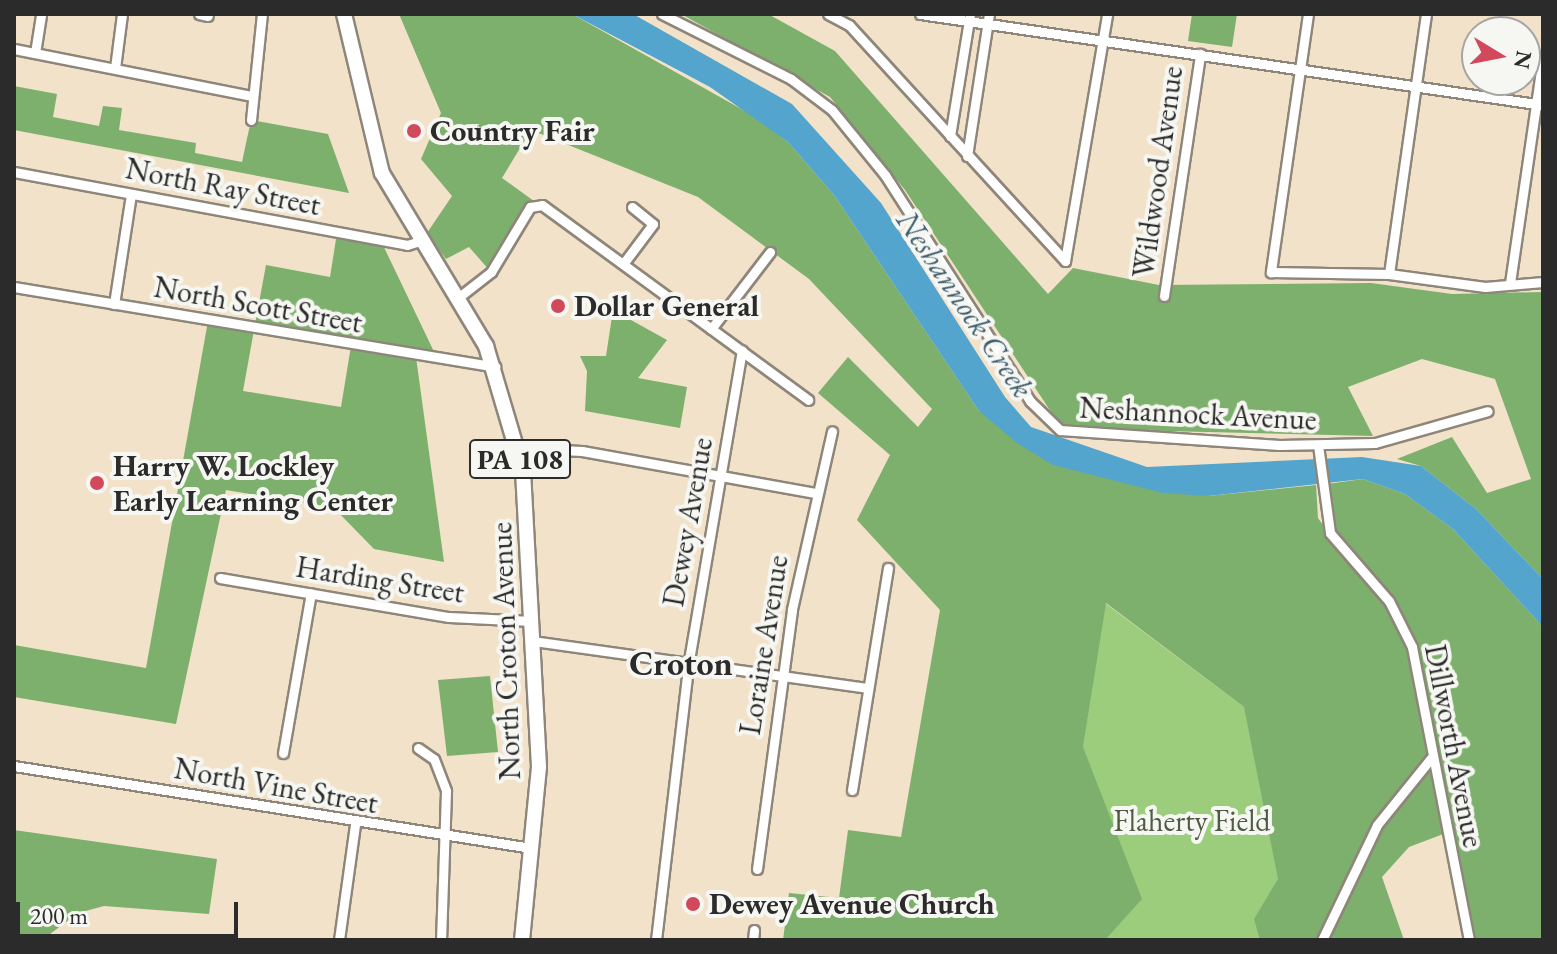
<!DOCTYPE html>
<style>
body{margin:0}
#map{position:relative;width:1557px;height:954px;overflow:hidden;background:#f2e2c9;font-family:"EB Garamond",serif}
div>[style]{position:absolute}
.green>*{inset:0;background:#9bcd7c}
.forest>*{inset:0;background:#7cb06c}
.water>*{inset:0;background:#53a5ce}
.roads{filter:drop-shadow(2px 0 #8e867a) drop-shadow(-2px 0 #8e867a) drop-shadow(0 2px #8e867a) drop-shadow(0 -2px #8e867a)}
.minor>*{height:9px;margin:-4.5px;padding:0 4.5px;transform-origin:4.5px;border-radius:4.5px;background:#fff}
.primary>*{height:14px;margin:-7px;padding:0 7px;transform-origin:7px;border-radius:7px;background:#fff}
.dots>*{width:22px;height:22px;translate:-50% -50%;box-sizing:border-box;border:4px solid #f6f6f2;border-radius:50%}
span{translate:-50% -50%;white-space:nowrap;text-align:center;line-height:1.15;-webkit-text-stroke:8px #f6f6f2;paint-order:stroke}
.shield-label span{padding:2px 6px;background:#f6f6f2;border:2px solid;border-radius:6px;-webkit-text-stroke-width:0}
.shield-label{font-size:28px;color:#2b2b2b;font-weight:700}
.poi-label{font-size:30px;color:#2b2b2b;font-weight:700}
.left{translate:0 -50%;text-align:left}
.street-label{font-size:30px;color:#2b2b2b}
.park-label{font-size:30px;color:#4d5c43}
.water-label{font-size:32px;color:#3b5c6c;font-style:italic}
.quarter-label{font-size:34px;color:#2b2b2b;font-weight:700}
.frame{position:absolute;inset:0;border:16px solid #2b2b2b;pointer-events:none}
.north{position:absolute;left:1461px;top:16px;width:80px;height:80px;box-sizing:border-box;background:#f6f6f2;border:2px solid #a5a5a2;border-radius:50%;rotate:100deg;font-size:22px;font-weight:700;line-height:32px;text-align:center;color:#2b2b2b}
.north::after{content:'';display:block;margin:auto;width:28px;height:36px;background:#d1495b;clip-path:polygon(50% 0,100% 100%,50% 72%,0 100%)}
.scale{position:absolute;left:16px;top:902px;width:222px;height:36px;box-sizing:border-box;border:4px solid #2b2b2b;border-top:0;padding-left:10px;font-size:24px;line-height:28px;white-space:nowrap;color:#2b2b2b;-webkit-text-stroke:6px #f6f6f2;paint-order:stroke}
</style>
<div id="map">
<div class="green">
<div style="clip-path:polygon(1105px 603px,1244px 707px,1322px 940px,1053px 940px)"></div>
</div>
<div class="forest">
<div style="clip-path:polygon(399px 14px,572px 14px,752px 115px,788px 142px,834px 195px,979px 411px,1208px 496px,1316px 485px,1318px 518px,1328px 532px,1327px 484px,1363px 479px,1405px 494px,1453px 529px,1543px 627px,1543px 940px,1469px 940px,1446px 833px,1409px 847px,1382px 877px,1404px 940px,1260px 940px,1254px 919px,1278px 879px,1244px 707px,1106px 603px,1083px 747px,1142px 899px,1105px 940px,783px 940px,789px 893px,839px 898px,848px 830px,901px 837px,940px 610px,857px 520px,890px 455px,818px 393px,848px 357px,918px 427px,932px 409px,809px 279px,698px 197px,531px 130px,502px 178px,538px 204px,491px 272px,469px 247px,446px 259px,427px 233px,452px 196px,421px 159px,441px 113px)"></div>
<div style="clip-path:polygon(681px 14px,768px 14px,835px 51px,1048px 294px,1073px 268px,1159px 285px,1371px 283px,1452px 294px,1543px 292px,1543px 579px,1476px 509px,1421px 466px,1397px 459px,1452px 437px,1487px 493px,1531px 479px,1495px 379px,1422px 359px,1348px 387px,1373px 436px,1078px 429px,1057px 421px,905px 190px,830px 97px)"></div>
<div style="clip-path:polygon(1192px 14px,1237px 14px,1232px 47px,1188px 41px)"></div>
<div style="clip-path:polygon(14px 86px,57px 94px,53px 117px,99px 126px,103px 106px,122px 108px,119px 130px,196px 143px,195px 153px,242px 162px,251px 120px,328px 134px,349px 193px,14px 130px)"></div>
<div style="clip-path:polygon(evenodd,337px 233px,381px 241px,438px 360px,416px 357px,444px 562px,374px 549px,334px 508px,226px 490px,176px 724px,14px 697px,14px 645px,146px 668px,208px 321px,254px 330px,266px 265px,330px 277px,337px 233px,254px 330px,351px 346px,341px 407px,243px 391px,254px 330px)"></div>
<div style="clip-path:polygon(613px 310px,667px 340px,638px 378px,687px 387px,680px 428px,585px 411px,587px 371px,580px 356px,606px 356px)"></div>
<div style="clip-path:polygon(490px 676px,498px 752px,447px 756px,438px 680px)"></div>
<div style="clip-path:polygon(14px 830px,217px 859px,209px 914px,104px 906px,78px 913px,42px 940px,14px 940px)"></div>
</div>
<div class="water">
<div style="clip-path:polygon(572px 14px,633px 14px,792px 104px,881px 203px,1005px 397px,1031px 427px,1147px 467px,1362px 457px,1421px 466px,1476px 509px,1543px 579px,1543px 627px,1453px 529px,1405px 494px,1363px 479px,1208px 496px,1163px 493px,1053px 465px,1017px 443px,979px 411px,834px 195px,788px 142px,710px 87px)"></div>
</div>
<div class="roads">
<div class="minor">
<div style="left:199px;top:14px;width:9px;rotate:13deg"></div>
<div style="left:662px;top:14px;width:144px;rotate:26.7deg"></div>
<div style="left:791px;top:79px;width:51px;rotate:37.1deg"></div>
<div style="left:832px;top:110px;width:84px;rotate:50.8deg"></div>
<div style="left:885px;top:175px;width:269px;rotate:57.3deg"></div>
<div style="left:1030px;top:401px;width:42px;rotate:44deg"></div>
<div style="left:1060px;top:430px;width:220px;rotate:3.9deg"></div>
<div style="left:1279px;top:445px;width:96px;rotate:-1.2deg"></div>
<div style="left:1375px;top:443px;width:117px;rotate:-15.8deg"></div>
<div style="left:828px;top:14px;width:24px;rotate:28deg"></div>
<div style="left:849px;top:25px;width:320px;rotate:47.5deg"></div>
<div style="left:1065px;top:261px;width:251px;rotate:-80.3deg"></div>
<div style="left:920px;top:14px;width:630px;rotate:8.31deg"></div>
<div style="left:1308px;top:14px;width:261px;rotate:98.2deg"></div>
<div style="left:1271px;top:272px;width:118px;rotate:1deg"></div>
<div style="left:1389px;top:274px;width:97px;rotate:7.7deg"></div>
<div style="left:1485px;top:287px;width:58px;rotate:-4.9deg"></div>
<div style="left:14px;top:49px;width:243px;rotate:11.2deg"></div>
<div style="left:35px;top:53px;width:39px;rotate:-81deg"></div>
<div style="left:115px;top:68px;width:54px;rotate:-82.6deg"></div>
<div style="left:251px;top:120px;width:107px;rotate:-84.1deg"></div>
<div style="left:950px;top:136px;width:124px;rotate:-80.7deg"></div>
<div style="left:967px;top:156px;width:144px;rotate:-81.2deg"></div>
<div style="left:14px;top:172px;width:400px;rotate:10.5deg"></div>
<div style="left:407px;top:245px;width:17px;rotate:-17deg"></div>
<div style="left:623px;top:264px;width:50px;rotate:-53.1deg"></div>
<div style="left:653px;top:224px;width:27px;rotate:-141deg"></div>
<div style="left:1389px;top:274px;width:263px;rotate:-81.9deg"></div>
<div style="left:1510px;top:283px;width:229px;rotate:-81.7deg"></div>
<div style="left:14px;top:287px;width:488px;rotate:9.4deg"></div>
<div style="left:1164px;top:296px;width:245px;rotate:-81.5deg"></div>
<div style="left:459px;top:297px;width:41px;rotate:-38deg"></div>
<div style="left:491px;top:272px;width:76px;rotate:-59deg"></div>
<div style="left:530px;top:207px;width:12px;rotate:-9deg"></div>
<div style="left:542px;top:205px;width:330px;rotate:36.2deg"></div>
<div style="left:114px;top:304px;width:111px;rotate:-81.2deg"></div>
<div style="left:711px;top:329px;width:97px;rotate:-52.5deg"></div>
<div style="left:1318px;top:445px;width:89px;rotate:82.2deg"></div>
<div style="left:1330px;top:533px;width:90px;rotate:49.1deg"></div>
<div style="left:1389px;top:601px;width:51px;rotate:63.4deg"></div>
<div style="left:1412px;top:647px;width:298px;rotate:79deg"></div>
<div style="left:517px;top:448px;width:65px;rotate:2.6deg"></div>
<div style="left:582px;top:451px;width:237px;rotate:10.2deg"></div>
<div style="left:220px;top:578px;width:232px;rotate:9.7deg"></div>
<div style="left:449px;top:617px;width:83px;rotate:2.8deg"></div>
<div style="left:533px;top:641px;width:338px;rotate:8deg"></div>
<div style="left:418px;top:748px;width:19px;rotate:35deg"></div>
<div style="left:434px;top:759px;width:34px;rotate:69deg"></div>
<div style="left:446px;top:791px;width:149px;rotate:91.9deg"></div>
<div style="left:283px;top:753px;width:162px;rotate:-80.1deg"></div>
<div style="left:14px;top:766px;width:523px;rotate:9.01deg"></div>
<div style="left:852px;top:790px;width:225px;rotate:-80.8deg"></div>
<div style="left:757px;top:869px;width:262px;rotate:-82.3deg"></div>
<div style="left:792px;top:609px;width:182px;rotate:-77.3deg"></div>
<div style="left:339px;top:940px;width:117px;rotate:-82.1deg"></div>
<div style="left:656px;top:940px;width:282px;rotate:-83.3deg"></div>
<div style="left:689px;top:660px;width:314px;rotate:-80.3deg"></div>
<div style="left:753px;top:940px;width:10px;rotate:-84deg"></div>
<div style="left:1322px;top:940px;width:127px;rotate:-64.4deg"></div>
<div style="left:1377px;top:825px;width:86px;rotate:-51.1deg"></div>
</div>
<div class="primary">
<div style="left:344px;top:14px;width:163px;rotate:76.6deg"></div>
<div style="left:382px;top:173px;width:202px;rotate:59deg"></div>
<div style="left:486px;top:346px;width:130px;rotate:73.5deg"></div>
<div style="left:523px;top:471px;width:296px;rotate:86.9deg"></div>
<div style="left:539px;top:767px;width:174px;rotate:95.6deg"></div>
</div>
</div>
<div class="dots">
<div style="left:414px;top:131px;background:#d1495b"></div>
<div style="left:558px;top:306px;background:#d1495b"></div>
<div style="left:97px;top:483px;background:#d1495b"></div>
<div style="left:693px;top:904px;background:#d1495b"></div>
</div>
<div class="shield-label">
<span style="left:520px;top:459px">PA 108</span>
</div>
<div class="poi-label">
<span class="left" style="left:430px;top:131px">Country Fair</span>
<span class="left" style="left:574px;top:306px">Dollar General</span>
<span class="left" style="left:113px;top:483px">Harry W. Lockley<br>Early Learning Center</span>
<span class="left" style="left:709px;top:904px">Dewey Avenue Church</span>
</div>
<div class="street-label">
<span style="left:1158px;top:172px;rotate:-82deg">Wildwood Avenue</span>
<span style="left:223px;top:187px;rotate:11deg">North Ray Street</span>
<span style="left:258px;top:305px;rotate:10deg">North Scott Street</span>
<span style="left:1198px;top:414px;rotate:3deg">Neshannock Avenue</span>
<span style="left:688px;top:522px;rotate:-80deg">Dewey Avenue</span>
<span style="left:380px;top:580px;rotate:9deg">Harding Street</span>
<span style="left:764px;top:645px;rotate:-81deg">Loraine Avenue</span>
<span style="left:506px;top:651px;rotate:-92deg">North Croton Avenue</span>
<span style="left:1454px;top:746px;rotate:79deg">Dillworth Avenue</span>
<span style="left:276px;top:786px;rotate:10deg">North Vine Street</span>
</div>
<div class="park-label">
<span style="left:1192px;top:821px">Flaherty Field</span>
</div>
<div class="water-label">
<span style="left:965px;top:304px;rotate:56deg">Neshannock Creek</span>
</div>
<div class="quarter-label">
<span style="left:681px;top:664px">Croton</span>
</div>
<div class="frame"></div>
<div class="north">N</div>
<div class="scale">200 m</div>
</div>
